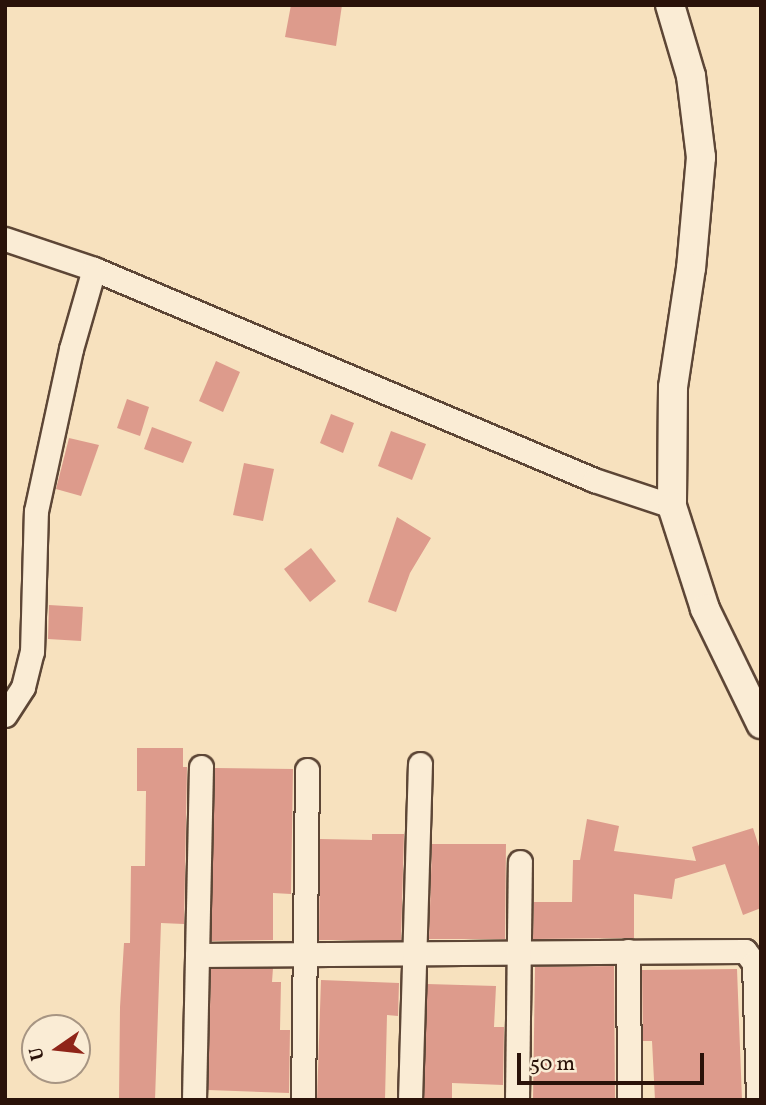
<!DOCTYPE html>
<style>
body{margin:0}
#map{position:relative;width:766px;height:1105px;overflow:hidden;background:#f7e1be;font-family:Vollkorn,serif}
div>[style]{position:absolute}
.building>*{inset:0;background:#dd9b8c}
.roads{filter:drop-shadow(2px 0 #5d4636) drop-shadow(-2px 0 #5d4636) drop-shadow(0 2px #5d4636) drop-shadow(0 -2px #5d4636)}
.minor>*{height:23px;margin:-11.5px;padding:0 11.5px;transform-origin:11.5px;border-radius:11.5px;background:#faecd5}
.tertiary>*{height:28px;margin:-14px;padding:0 14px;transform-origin:14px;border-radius:14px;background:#faecd5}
span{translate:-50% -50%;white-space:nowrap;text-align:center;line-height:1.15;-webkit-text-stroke:5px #faecd5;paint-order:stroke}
.frame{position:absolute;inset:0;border:7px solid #2a1209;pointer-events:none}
.north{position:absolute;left:21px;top:1014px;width:70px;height:70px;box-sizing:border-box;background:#faecd5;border:2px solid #a79583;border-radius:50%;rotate:256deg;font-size:19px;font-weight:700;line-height:28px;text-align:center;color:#2a1209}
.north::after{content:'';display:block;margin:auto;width:24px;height:32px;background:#8f2418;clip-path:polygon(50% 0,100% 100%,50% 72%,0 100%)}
.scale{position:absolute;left:517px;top:1053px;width:187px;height:32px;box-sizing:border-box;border:4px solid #2a1209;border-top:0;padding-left:9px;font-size:21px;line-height:24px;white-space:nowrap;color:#2a1209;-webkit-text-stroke:5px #faecd5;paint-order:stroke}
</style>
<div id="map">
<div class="building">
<div style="clip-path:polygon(291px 5px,342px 5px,336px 46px,285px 37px)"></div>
<div style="clip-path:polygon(216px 361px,240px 372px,223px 412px,199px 401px)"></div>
<div style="clip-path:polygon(127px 399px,149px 407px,140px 436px,117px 428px)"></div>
<div style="clip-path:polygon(331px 414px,354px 423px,343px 453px,320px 443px)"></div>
<div style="clip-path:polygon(152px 427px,192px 442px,183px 463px,144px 449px)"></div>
<div style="clip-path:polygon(391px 431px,426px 444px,412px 480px,378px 466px)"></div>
<div style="clip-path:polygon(69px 438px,99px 445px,81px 496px,56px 489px)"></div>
<div style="clip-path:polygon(244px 463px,274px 469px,263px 521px,233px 515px)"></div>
<div style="clip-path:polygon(397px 517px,431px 538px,410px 573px,396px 612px,368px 602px)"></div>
<div style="clip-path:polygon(311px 548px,336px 581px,310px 602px,284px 569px)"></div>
<div style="clip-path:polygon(49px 605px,83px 607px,81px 641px,48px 639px)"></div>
<div style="clip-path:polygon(137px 748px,183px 748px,183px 767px,187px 767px,184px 924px,161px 923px,155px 1100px,119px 1100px,120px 1007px,124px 943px,130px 943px,131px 866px,145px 866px,146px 791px,137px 791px)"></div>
<div style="clip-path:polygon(215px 768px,293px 769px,291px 894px,273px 893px,273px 940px,211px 941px)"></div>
<div style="clip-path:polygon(587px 819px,619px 826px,614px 851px,696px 861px,692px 847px,753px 828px,761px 853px,761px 908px,743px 915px,725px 864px,675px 879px,672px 899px,634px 894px,634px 938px,533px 939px,534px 902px,572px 902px,573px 860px,580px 860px)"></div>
<div style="clip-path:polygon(372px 834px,404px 834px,401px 940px,319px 940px,320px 839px,372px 840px)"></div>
<div style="clip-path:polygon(432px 844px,506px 844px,505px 939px,429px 939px)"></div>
<div style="clip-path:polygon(614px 966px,615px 1100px,533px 1100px,535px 967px)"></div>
<div style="clip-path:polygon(273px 968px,272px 982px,281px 982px,280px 1030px,290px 1030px,289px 1093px,208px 1090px,211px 969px)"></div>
<div style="clip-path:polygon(737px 969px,742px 1100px,655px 1100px,652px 1041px,643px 1041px,642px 970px)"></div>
<div style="clip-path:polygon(321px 980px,399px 983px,398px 1016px,387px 1015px,385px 1100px,317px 1100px)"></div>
<div style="clip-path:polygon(427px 984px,496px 986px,494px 1027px,504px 1027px,503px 1085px,452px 1083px,452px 1100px,424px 1100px)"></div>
</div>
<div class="roads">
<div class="minor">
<div style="left:5px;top:239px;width:94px;rotate:18.6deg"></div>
<div style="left:94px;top:269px;width:543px;rotate:22.88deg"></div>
<div style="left:594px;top:480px;width:82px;rotate:18.4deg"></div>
<div style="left:5px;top:715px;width:33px;rotate:-57deg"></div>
<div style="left:23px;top:687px;width:36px;rotate:-76deg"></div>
<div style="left:32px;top:652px;width:141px;rotate:-88.4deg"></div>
<div style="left:36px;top:511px;width:166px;rotate:-77.8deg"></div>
<div style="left:71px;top:349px;width:83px;rotate:-74deg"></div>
<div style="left:628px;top:951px;width:149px;rotate:89.6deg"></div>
<div style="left:197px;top:955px;width:548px;rotate:-0.42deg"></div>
<div style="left:745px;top:951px;width:15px;rotate:53deg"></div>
<div style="left:754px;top:963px;width:137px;rotate:88.3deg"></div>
<div style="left:194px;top:1100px;width:333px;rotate:-88.8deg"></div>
<div style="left:303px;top:1100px;width:330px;rotate:-89.3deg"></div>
<div style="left:410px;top:1100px;width:336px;rotate:-88.3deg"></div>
<div style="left:517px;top:1100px;width:238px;rotate:-89.3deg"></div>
</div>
<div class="tertiary">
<div style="left:670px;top:5px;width:74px;rotate:73.5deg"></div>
<div style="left:691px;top:76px;width:82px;rotate:83deg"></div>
<div style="left:701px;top:157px;width:111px;rotate:95.1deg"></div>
<div style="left:691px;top:268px;width:120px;rotate:98.6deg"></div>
<div style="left:673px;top:387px;width:119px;rotate:90.5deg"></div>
<div style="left:672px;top:506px;width:108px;rotate:72.2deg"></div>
<div style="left:705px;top:609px;width:128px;rotate:64deg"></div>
</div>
</div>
<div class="frame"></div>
<div class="north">U</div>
<div class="scale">50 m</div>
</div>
